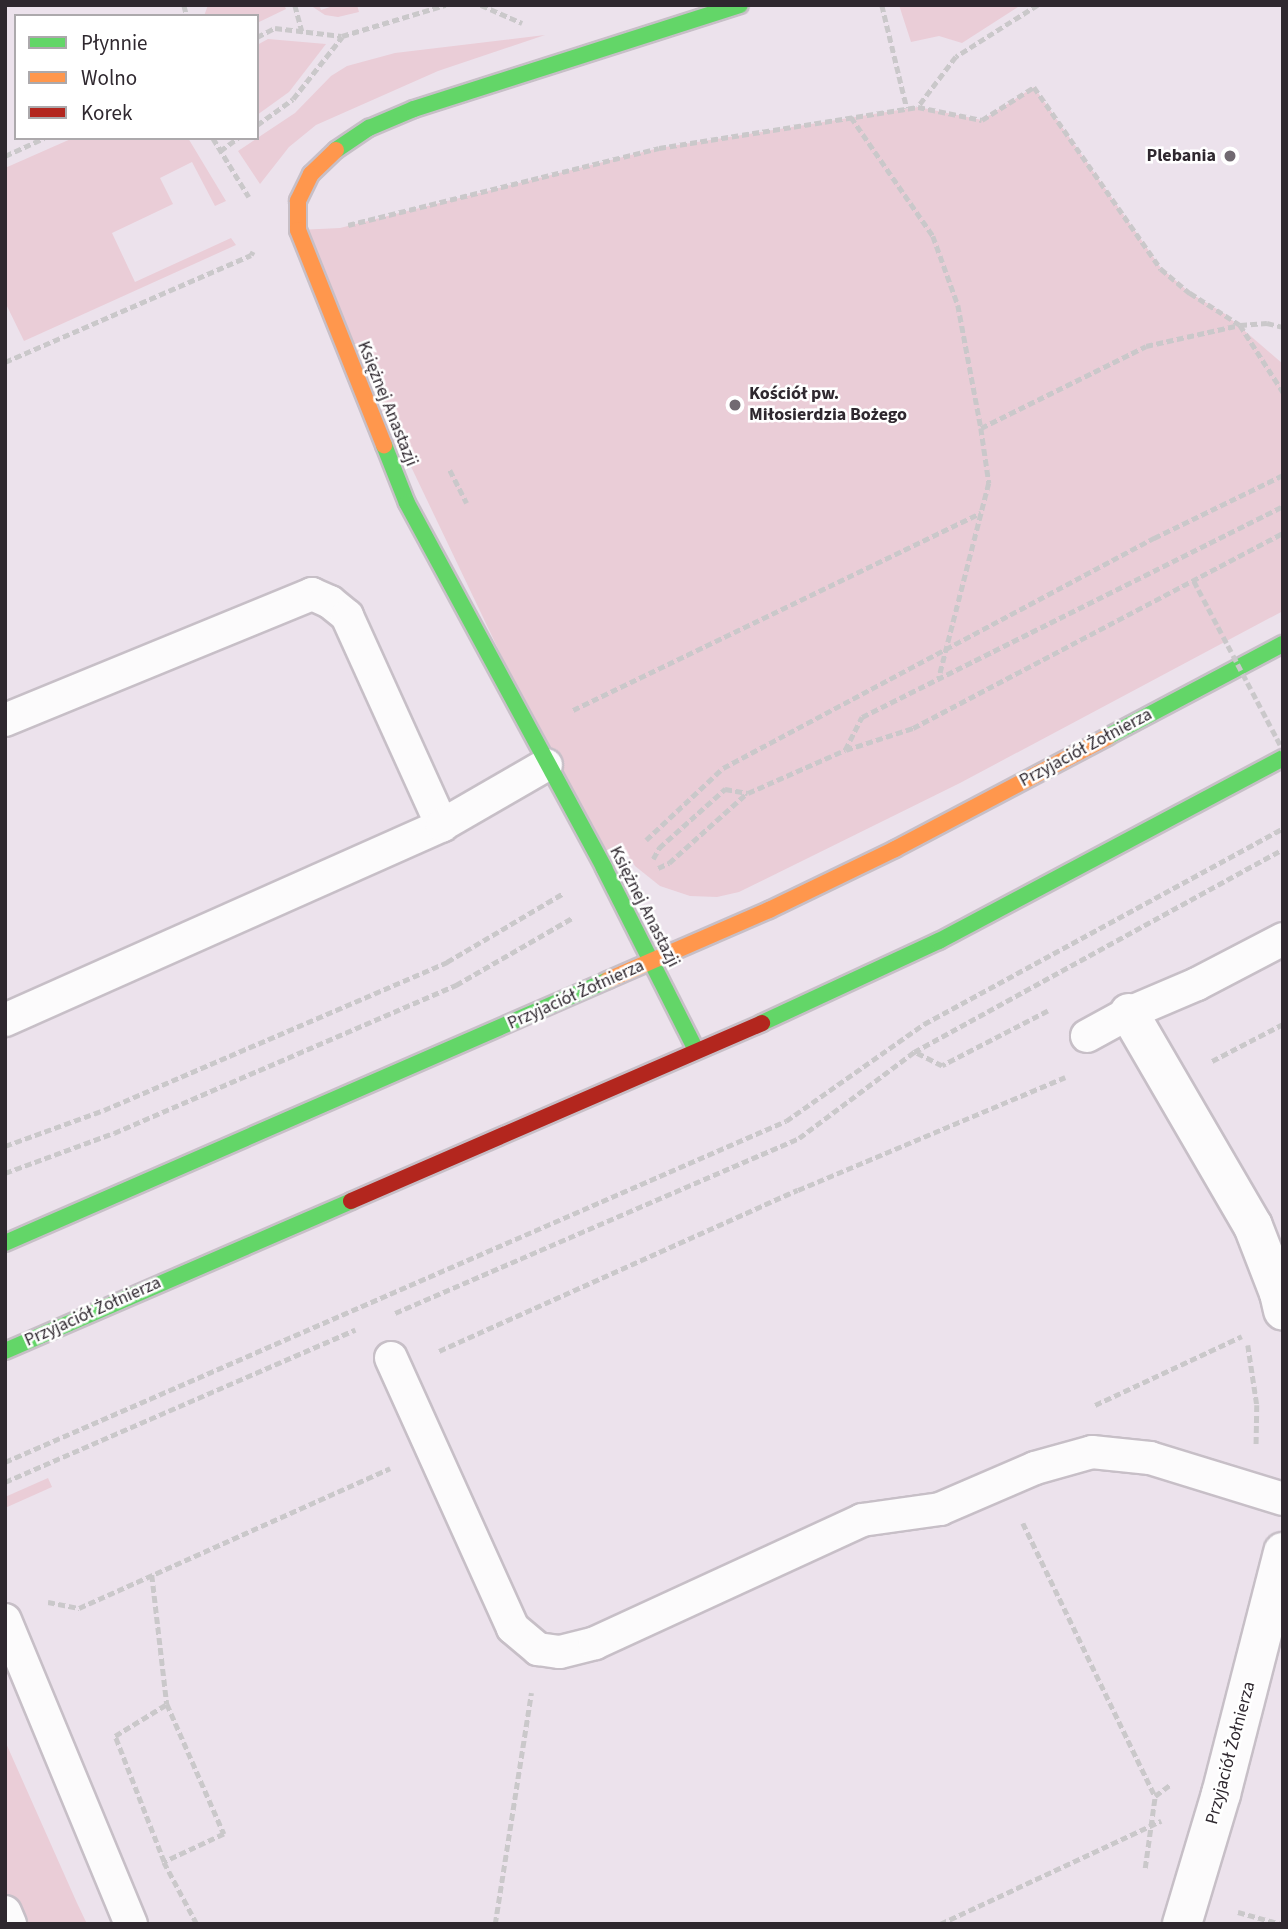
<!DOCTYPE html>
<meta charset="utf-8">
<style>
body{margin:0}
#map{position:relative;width:1288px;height:1929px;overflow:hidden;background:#ece2ec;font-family:"Source Sans 3",sans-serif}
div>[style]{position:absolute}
.green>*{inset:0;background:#eacdd7}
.path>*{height:4.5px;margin-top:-2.25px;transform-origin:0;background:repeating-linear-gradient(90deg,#cac8ca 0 7px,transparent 0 10.5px)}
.roads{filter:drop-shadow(2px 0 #c7bfc7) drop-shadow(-2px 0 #c7bfc7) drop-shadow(0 2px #c7bfc7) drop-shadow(0 -2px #c7bfc7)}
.lane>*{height:32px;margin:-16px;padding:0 16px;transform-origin:16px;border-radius:16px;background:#fcfbfc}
.street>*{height:38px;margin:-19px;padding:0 19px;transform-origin:19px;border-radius:19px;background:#fcfbfc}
.fast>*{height:16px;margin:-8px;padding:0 8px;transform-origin:8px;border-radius:8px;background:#63d668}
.slow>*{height:16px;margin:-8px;padding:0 8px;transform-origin:8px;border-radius:8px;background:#ff974d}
.jam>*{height:16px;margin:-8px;padding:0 8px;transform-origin:8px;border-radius:8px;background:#b3261e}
.path-bridge>*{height:4.5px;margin-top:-2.25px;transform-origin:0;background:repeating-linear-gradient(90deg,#cac8ca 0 7px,transparent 0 10.5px)}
.dots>*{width:19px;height:19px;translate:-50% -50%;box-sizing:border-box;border:4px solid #fff;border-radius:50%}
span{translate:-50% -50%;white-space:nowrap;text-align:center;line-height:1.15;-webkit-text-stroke:5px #fff;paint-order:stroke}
.poi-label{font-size:18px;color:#2f282f;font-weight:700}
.right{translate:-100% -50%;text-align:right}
.left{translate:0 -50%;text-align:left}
.street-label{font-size:18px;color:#2f282f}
.frame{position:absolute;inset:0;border:7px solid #2f282f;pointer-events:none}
.legend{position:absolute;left:14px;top:14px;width:245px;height:126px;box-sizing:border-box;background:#fff;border:2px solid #aca9ac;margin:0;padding:9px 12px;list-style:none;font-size:21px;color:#2f282f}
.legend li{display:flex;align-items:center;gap:14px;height:35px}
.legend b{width:35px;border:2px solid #aca9ac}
</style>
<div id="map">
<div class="green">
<div style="clip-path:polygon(208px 5px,284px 5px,286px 9px,257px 23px,257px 16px,204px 16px)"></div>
<div style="clip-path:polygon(310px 5px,319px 5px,321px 10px,336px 5px,357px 5px,359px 12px,338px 17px,325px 15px)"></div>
<div style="clip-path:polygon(899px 5px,1021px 5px,962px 43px,939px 36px,911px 42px)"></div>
<div style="clip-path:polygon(545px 35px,438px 71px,316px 125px,289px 147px,260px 184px,238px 151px,295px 113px,331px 76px,347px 66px,395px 53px)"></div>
<div style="clip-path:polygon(268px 39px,326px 44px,289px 92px,257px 115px,257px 45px)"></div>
<div style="clip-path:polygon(1034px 87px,1161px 268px,1190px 293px,1225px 314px,1283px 364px,1283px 611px,960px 783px,739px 892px,717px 897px,690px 896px,660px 886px,635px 866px,620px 843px,598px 858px,298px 230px,340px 228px,659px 148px,918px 107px,982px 120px)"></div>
<div style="clip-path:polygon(73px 138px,188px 138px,226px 201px,215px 206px,192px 162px,160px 178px,173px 204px,112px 233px,135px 282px,231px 238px,236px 245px,24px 341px,5px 302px,5px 168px)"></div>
<div style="clip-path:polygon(48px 1478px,52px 1487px,5px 1508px,5px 1497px)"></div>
<div style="clip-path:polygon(5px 1741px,77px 1903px,87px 1924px,5px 1924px)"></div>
</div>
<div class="path">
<div style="left:184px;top:5px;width:11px;rotate:75deg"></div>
<div style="left:295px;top:5px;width:27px;rotate:75deg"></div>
<div style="left:481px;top:5px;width:45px;rotate:23.7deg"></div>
<div style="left:882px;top:5px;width:106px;rotate:76.4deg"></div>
<div style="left:1038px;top:5px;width:97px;rotate:147.6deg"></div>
<div style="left:956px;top:57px;width:63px;rotate:127.2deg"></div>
<div style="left:918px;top:107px;width:65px;rotate:11.5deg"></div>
<div style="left:982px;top:120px;width:62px;rotate:-32.4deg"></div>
<div style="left:1034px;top:87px;width:222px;rotate:55.1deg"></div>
<div style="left:1161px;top:269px;width:38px;rotate:40deg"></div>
<div style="left:1190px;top:293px;width:59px;rotate:32.6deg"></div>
<div style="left:1240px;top:325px;width:80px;rotate:57.3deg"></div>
<div style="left:257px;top:37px;width:20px;rotate:-27deg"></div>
<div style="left:275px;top:28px;width:67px;rotate:6.8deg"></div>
<div style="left:342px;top:36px;width:108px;rotate:-16.8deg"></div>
<div style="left:851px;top:117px;width:145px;rotate:55.4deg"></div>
<div style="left:933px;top:236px;width:73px;rotate:70.1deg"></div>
<div style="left:958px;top:305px;width:125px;rotate:79.4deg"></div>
<div style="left:981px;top:428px;width:56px;rotate:81.7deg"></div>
<div style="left:989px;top:483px;width:201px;rotate:104.4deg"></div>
<div style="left:257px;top:125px;width:44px;rotate:-35.8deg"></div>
<div style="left:293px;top:99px;width:79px;rotate:-51.7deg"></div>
<div style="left:213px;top:138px;width:69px;rotate:58.6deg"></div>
<div style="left:220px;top:151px;width:22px;rotate:-36deg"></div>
<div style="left:5px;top:156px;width:43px;rotate:-24.8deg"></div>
<div style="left:348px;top:225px;width:320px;rotate:-13.9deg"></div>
<div style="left:659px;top:148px;width:262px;rotate:-9deg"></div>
<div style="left:5px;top:362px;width:268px;rotate:-23.5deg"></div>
<div style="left:251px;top:255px;width:4px;rotate:-63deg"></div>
<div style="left:981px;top:428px;width:184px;rotate:-26.4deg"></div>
<div style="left:1146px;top:346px;width:96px;rotate:-12.6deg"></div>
<div style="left:1240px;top:325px;width:27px;rotate:-4deg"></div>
<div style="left:1267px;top:323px;width:16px;rotate:14deg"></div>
<div style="left:450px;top:470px;width:37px;rotate:63deg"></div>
<div style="left:573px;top:710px;width:453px;rotate:-25.8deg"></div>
<div style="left:846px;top:750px;width:71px;rotate:-18.2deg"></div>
<div style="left:913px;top:728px;width:418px;rotate:-27.8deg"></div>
<div style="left:646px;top:840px;width:105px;rotate:-43.1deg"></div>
<div style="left:723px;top:768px;width:489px;rotate:-28.1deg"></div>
<div style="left:1154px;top:538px;width:144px;rotate:-26deg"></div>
<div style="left:653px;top:859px;width:13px;rotate:-61deg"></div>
<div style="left:659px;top:848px;width:89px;rotate:-41.8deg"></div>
<div style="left:725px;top:789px;width:23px;rotate:10deg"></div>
<div style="left:748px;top:793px;width:106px;rotate:-23.9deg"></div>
<div style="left:845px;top:750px;width:37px;rotate:-63deg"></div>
<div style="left:862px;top:717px;width:471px;rotate:-26.6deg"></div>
<div style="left:658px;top:868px;width:12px;rotate:-24deg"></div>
<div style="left:669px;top:863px;width:105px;rotate:-41.9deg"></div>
<div style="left:1048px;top:1011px;width:119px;rotate:152.6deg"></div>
<div style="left:942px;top:1066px;width:31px;rotate:-153deg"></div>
<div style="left:914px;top:1052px;width:421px;rotate:-28.8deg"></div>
<div style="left:1212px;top:1061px;width:80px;rotate:-27.5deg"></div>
<div style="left:5px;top:1146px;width:105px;rotate:-20deg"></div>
<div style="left:104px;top:1110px;width:374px;rotate:-23.3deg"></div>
<div style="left:447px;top:962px;width:134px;rotate:-30.6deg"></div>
<div style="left:5px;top:1173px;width:116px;rotate:-20.2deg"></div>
<div style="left:114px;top:1133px;width:373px;rotate:-23.4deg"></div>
<div style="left:456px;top:985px;width:136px;rotate:-30deg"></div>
<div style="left:395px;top:1313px;width:440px;rotate:-23.4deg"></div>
<div style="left:799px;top:1138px;width:144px;rotate:-36.8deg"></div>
<div style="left:1248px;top:1345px;width:61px;rotate:81.5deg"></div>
<div style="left:1257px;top:1405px;width:39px;rotate:91deg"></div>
<div style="left:439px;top:1351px;width:393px;rotate:-24.2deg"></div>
<div style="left:798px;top:1190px;width:290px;rotate:-22.9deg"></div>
<div style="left:1095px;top:1405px;width:162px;rotate:-25.1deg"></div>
<div style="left:5px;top:1462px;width:852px;rotate:-23.59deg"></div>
<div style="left:786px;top:1121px;width:169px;rotate:-35.1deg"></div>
<div style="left:924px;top:1024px;width:409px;rotate:-28.6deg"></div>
<div style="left:5px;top:1482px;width:382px;rotate:-23.5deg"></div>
<div style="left:1023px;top:1523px;width:303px;rotate:64.2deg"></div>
<div style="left:152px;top:1575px;width:130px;rotate:83.4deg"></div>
<div style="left:167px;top:1704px;width:142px;rotate:66.3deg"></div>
<div style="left:224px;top:1834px;width:66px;rotate:155deg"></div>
<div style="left:164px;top:1862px;width:135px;rotate:-111.3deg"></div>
<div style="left:115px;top:1736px;width:61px;rotate:-31.6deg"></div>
<div style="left:48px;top:1602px;width:32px;rotate:11deg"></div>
<div style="left:79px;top:1608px;width:341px;rotate:-24.2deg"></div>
<div style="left:164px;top:1862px;width:70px;rotate:62deg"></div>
<div style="left:1145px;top:1868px;width:73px;rotate:-82.1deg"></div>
<div style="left:1155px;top:1796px;width:20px;rotate:-37deg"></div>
<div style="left:1238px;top:1912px;width:45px;rotate:15.6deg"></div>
<div style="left:495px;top:1924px;width:234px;rotate:-81.1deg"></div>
<div style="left:940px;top:1924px;width:244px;rotate:-25deg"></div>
</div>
<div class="roads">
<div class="lane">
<div style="left:5px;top:720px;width:332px;rotate:-22.3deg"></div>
<div style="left:312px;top:594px;width:20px;rotate:24deg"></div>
<div style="left:330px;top:602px;width:22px;rotate:39deg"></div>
<div style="left:347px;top:616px;width:230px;rotate:65.6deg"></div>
<div style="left:5px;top:1020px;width:479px;rotate:-24deg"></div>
<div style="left:442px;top:825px;width:120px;rotate:-30deg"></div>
<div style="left:1087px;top:1036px;width:48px;rotate:-28.7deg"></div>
<div style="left:1129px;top:1013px;width:74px;rotate:-23.1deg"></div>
<div style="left:1197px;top:984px;width:97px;rotate:-27.6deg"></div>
<div style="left:391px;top:1358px;width:296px;rotate:65.7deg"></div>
<div style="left:513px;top:1628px;width:33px;rotate:40deg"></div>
<div style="left:538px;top:1649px;width:22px;rotate:8deg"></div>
<div style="left:560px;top:1652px;width:36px;rotate:-14deg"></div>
<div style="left:595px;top:1643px;width:294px;rotate:-24.7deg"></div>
<div style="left:862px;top:1520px;width:79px;rotate:-8deg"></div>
<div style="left:940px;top:1509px;width:103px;rotate:-23.3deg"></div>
<div style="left:1035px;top:1468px;width:59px;rotate:-15.7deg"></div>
<div style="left:1092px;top:1452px;width:58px;rotate:5.9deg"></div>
<div style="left:1150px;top:1458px;width:139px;rotate:17.1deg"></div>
<div style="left:5px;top:1620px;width:329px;rotate:67.5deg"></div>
<div style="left:5px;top:1912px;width:13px;rotate:67deg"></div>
</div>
<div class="street">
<div style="left:1129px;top:1013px;width:246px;rotate:59.8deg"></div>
<div style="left:1253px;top:1226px;width:72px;rotate:68.8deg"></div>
<div style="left:1279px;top:1293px;width:18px;rotate:77deg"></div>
<div style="left:1182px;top:1924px;width:136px;rotate:-73.3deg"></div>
<div style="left:1221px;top:1794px;width:250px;rotate:-75.6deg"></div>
</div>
<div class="fast">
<div style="left:336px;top:150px;width:40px;rotate:-34deg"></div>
<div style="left:369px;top:128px;width:49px;rotate:-22.9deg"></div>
<div style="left:414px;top:109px;width:342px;rotate:-17.7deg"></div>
<div style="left:384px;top:445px;width:62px;rotate:68.4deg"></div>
<div style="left:407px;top:503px;width:415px;rotate:61.6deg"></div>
<div style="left:604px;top:868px;width:204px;rotate:63.2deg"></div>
<div style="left:1107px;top:737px;width:199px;rotate:-27.9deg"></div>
<div style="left:762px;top:1023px;width:195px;rotate:-24.9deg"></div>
<div style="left:939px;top:941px;width:390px;rotate:-28deg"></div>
<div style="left:5px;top:1243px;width:658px;rotate:-23.56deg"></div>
<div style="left:5px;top:1351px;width:377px;rotate:-23.4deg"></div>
</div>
<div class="slow">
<div style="left:336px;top:150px;width:35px;rotate:136deg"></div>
<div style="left:311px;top:174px;width:30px;rotate:116deg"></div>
<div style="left:298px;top:201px;width:29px;rotate:90deg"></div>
<div style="left:298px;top:230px;width:232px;rotate:68.2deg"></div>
<div style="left:608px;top:980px;width:176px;rotate:-23.5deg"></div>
<div style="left:769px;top:910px;width:140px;rotate:-25.8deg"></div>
<div style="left:895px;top:849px;width:240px;rotate:-27.8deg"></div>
</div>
<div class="jam">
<div style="left:351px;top:1201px;width:448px;rotate:-23.4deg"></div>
</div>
</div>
<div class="path-bridge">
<div style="left:1194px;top:581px;width:191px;rotate:62.2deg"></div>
</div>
<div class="dots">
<div style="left:1230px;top:156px;background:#716971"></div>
<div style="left:735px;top:405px;background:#716971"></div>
</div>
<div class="poi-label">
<span class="right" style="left:1216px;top:156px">Plebania</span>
<span class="left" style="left:749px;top:405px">Kościół pw.<br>Miłosierdzia Bożego</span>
</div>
<div class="street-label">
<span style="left:387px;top:404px;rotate:68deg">Księżnej Anastazji</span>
<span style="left:1086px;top:748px;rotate:-28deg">Przyjaciół Żołnierza</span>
<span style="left:644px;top:907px;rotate:63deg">Księżnej Anastazji</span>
<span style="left:576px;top:995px;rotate:-24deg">Przyjaciół Żołnierza</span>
<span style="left:93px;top:1312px;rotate:-24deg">Przyjaciół Żołnierza</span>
<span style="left:1231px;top:1753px;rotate:-75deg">Przyjaciół Żołnierza</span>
</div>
<div class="frame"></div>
<ul class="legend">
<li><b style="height:9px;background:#63d668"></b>Płynnie</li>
<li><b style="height:9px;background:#ff974d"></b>Wolno</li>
<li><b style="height:9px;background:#b3261e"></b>Korek</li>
</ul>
</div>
